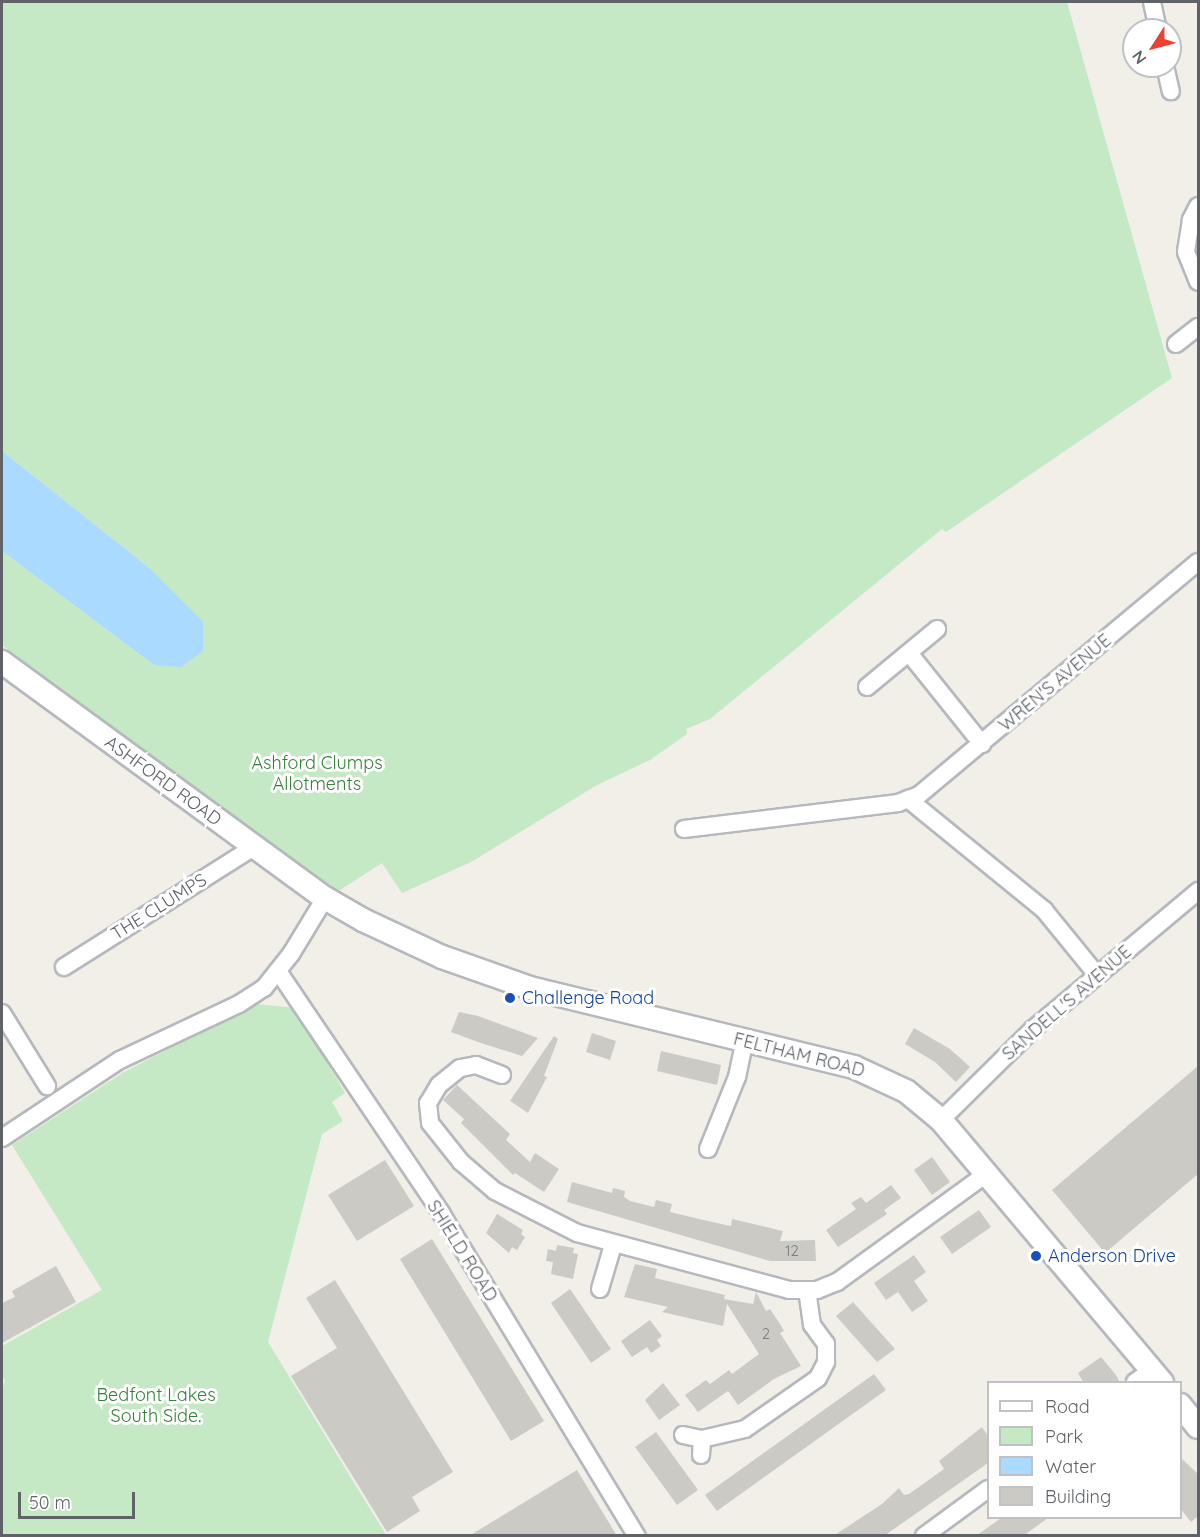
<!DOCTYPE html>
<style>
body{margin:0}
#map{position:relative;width:1200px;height:1537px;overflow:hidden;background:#f1efe8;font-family:Quicksand,sans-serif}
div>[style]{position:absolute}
.green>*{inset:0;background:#c5e8c5}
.water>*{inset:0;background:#aadaff}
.building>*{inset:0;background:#cccac5}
.roads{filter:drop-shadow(2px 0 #b5b8bc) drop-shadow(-2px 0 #b5b8bc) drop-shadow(0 2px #b5b8bc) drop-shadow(0 -2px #b5b8bc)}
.street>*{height:16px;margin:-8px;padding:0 8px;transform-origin:8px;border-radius:8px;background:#fff}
.secondary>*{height:22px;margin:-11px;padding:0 11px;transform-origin:11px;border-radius:11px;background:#fff}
.dots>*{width:16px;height:16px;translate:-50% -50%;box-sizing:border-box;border:3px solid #fff;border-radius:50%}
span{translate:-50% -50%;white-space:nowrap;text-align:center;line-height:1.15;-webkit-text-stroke:6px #fff;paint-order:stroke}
.number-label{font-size:15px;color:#7a7d7f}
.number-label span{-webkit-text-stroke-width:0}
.street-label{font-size:18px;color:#5f6368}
.park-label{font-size:18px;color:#348238}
.transit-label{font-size:18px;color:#164399}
.left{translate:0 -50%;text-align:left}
.frame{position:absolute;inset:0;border:3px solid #5f6368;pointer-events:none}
.legend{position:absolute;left:987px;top:1381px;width:195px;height:138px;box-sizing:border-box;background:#fff;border:2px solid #bfc1c3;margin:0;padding:8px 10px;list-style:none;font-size:18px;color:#5f6368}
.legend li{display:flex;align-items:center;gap:12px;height:30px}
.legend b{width:30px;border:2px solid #bfc1c3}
.north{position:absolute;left:1122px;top:18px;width:60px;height:60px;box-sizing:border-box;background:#fff;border:2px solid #bfc1c3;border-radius:50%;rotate:234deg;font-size:16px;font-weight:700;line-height:24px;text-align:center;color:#5f6368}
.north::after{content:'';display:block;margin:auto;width:21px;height:27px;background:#ea4335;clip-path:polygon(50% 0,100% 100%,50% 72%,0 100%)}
.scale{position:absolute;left:18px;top:1492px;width:117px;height:27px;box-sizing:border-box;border:3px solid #5f6368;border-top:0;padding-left:8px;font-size:18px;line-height:21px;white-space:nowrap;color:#5f6368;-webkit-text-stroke:4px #fff;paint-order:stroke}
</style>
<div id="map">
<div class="green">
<div style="clip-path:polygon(2px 2px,1067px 2px,1172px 378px,946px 532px,942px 529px,710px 719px,686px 729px,687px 734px,650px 760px,597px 785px,471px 862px,402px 893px,382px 863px,334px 894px,2px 645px,2px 551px,154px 665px,148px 567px,2px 451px)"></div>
<div style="clip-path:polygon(256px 1004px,295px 1008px,345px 1093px,332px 1102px,343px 1121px,322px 1134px,268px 1342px,386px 1535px,2px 1535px,2px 1390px,5px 1380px,2px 1377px,2px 1346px,102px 1290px,12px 1145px,124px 1072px)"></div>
</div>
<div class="water">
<div style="clip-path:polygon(2px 451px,148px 567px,203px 622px,203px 651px,181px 667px,154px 665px,2px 551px)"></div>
</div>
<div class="building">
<div style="clip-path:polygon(459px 1012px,478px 1016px,538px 1038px,522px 1056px,478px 1042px,451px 1032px)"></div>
<div style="clip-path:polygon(914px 1028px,950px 1049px,970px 1067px,956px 1082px,935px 1062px,905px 1044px)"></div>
<div style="clip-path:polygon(592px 1033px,616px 1041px,610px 1060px,586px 1052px)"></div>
<div style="clip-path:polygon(554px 1036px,558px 1039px,544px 1076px,547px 1077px,528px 1113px,510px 1101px)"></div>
<div style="clip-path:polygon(661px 1051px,721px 1065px,717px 1085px,657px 1071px)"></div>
<div style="clip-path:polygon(1198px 1066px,1198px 1174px,1105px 1253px,1052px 1190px)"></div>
<div style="clip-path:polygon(457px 1085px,510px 1134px,506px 1140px,530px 1162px,535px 1153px,559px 1169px,544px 1192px,515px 1173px,513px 1175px,461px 1123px,464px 1119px,443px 1100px)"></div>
<div style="clip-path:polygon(932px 1157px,950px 1182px,932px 1195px,914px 1170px)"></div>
<div style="clip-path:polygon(385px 1160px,414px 1206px,357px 1241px,328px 1195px)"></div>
<div style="clip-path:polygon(572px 1182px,612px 1193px,613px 1188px,625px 1191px,624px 1197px,630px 1201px,654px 1207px,656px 1200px,672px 1204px,670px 1212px,712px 1222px,731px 1226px,732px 1219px,783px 1231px,780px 1241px,815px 1240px,816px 1261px,770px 1261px,567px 1202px)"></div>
<div style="clip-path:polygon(891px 1185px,901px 1198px,884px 1210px,887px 1214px,838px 1247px,826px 1230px,856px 1209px,851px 1203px,861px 1197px,866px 1203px)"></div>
<div style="clip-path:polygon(979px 1210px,991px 1227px,952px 1254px,940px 1237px)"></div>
<div style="clip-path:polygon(497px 1214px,523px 1230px,521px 1234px,525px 1237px,517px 1250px,512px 1247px,509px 1253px,486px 1233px)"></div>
<div style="clip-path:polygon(432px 1239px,544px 1421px,511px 1441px,400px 1259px)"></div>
<div style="clip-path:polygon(557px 1245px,574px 1248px,573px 1253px,578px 1254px,573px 1279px,551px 1274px,553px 1262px,546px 1261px,548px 1249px,556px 1251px)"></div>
<div style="clip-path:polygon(914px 1255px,926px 1272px,914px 1281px,928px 1301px,912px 1312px,898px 1292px,886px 1300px,874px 1283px)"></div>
<div style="clip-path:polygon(635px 1264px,657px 1269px,655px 1278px,725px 1295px,724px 1299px,753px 1304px,756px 1292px,766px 1311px,770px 1309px,780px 1324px,784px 1331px,780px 1333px,801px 1366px,774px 1379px,738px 1405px,728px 1391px,698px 1412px,685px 1395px,706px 1380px,710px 1384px,729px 1370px,732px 1374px,759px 1354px,727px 1304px,723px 1326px,662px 1312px,668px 1307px,624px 1297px)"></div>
<div style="clip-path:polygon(56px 1266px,76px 1302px,2px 1343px,2px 1303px,15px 1297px,12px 1291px)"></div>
<div style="clip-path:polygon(335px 1280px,453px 1472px,412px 1497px,420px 1511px,387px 1532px,291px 1376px,337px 1348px,306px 1298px)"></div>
<div style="clip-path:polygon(570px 1289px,611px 1349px,591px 1363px,551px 1303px)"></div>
<div style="clip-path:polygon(853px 1302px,895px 1349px,877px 1362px,836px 1316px)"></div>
<div style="clip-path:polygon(650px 1320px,662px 1336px,657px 1340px,661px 1346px,651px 1353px,647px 1347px,632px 1357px,621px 1341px)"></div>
<div style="clip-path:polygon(1101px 1357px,1116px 1375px,1120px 1383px,1084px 1383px,1078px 1373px)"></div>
<div style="clip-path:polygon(874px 1374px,886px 1390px,717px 1511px,705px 1495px)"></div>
<div style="clip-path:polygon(663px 1383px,680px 1405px,659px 1420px,645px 1400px)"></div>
<div style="clip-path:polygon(982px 1427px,988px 1436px,988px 1463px,884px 1536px,833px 1536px,882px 1504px,899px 1488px,904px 1495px,909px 1494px,944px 1469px,939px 1461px)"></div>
<div style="clip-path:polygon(656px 1432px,698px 1490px,677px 1505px,635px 1447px)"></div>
<div style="clip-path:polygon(1180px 1457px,1198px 1474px,1198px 1516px,1191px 1522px,1180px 1508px)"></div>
<div style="clip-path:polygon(577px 1470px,617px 1536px,469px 1536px)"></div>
<div style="clip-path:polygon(1001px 1518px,1048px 1518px,1023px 1536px,976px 1536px)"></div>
</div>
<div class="roads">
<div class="street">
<div style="left:1152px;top:2px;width:29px;rotate:78deg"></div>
<div style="left:1165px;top:66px;width:26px;rotate:77deg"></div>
<div style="left:1198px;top:206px;width:16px;rotate:117deg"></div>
<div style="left:1191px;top:220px;width:32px;rotate:99deg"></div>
<div style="left:1186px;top:252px;width:32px;rotate:68deg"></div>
<div style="left:1176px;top:344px;width:28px;rotate:-38deg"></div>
<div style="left:909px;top:653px;width:117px;rotate:51.3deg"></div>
<div style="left:867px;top:687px;width:91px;rotate:-39.6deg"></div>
<div style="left:908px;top:799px;width:176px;rotate:39.2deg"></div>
<div style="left:1044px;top:910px;width:84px;rotate:50.8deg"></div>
<div style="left:684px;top:829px;width:216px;rotate:-6.9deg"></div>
<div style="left:898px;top:803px;width:22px;rotate:-21deg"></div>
<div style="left:919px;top:795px;width:363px;rotate:-39.9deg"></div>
<div style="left:64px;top:967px;width:225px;rotate:-32.3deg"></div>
<div style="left:278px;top:971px;width:292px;rotate:56deg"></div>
<div style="left:441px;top:1213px;width:378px;rotate:58.8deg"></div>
<div style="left:2px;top:1013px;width:86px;rotate:58.3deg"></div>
<div style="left:502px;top:1075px;width:28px;rotate:-159deg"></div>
<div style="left:476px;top:1065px;width:16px;rotate:169deg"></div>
<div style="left:460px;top:1068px;width:27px;rotate:141deg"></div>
<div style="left:439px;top:1085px;width:21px;rotate:121deg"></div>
<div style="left:428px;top:1103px;width:20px;rotate:84deg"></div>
<div style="left:430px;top:1123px;width:50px;rotate:51.5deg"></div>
<div style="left:461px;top:1162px;width:45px;rotate:40.5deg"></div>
<div style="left:495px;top:1191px;width:92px;rotate:27.1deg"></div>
<div style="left:577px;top:1233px;width:220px;rotate:15deg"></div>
<div style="left:789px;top:1290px;width:28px"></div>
<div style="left:817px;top:1290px;width:22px;rotate:-22deg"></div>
<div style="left:837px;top:1282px;width:184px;rotate:-35.9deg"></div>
<div style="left:941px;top:1120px;width:128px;rotate:-44.7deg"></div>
<div style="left:1032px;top:1030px;width:217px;rotate:-39.9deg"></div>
<div style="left:2px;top:1138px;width:141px;rotate:-33.5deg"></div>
<div style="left:120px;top:1060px;width:132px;rotate:-25.2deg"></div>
<div style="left:239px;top:1004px;width:30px;rotate:-33deg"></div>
<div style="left:264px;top:988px;width:43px;rotate:-51.5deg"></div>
<div style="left:291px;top:954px;width:66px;rotate:-58.7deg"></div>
<div style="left:708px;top:1149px;width:78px;rotate:-68.1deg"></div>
<div style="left:737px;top:1077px;width:38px;rotate:-78deg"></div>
<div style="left:600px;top:1289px;width:46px;rotate:-73.5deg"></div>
<div style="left:1135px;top:1382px;width:21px;rotate:-35deg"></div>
<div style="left:683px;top:1435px;width:19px;rotate:12deg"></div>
<div style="left:702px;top:1439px;width:44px;rotate:-13.1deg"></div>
<div style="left:745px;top:1429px;width:89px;rotate:-34.9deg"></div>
<div style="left:818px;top:1378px;width:18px;rotate:-63deg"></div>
<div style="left:826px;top:1362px;width:18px;rotate:-90deg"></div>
<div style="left:826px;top:1344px;width:24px;rotate:-126deg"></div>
<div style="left:812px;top:1325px;width:35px;rotate:-98deg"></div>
<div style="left:701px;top:1455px;width:16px;rotate:-86deg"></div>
<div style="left:924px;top:1536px;width:79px;rotate:-36.3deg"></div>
</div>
<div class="secondary">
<div style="left:2px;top:662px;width:400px;rotate:36.2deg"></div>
<div style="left:325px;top:898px;width:44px;rotate:30.1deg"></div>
<div style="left:363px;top:920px;width:87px;rotate:25.1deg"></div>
<div style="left:442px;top:957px;width:93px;rotate:19.4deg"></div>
<div style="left:530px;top:988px;width:333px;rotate:13.7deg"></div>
<div style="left:854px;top:1067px;width:57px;rotate:24.8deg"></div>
<div style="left:906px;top:1091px;width:45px;rotate:39.6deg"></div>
<div style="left:941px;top:1120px;width:343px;rotate:49.9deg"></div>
<div style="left:1180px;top:1405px;width:28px;rotate:51deg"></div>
</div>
</div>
<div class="dots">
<div style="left:510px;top:998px;background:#1a4fb4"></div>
<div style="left:1036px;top:1256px;background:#1a4fb4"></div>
</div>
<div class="number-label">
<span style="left:792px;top:1251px">12</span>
<span style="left:766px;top:1334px">2</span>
</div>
<div class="street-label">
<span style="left:1055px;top:683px;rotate:-40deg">WREN'S AVENUE</span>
<span style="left:163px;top:781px;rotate:36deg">ASHFORD ROAD</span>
<span style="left:159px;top:907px;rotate:-32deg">THE CLUMPS</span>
<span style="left:1067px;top:1003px;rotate:-41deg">SANDELL'S AVENUE</span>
<span style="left:799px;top:1055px;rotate:14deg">FELTHAM ROAD</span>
<span style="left:462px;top:1251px;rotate:58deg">SHIELD ROAD</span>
</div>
<div class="park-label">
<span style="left:317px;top:774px">Ashford Clumps<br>Allotments</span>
<span style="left:156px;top:1406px">Bedfont Lakes<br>South Side.</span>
</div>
<div class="transit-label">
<span class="left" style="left:522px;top:998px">Challenge Road</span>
<span class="left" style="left:1048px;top:1256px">Anderson Drive</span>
</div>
<div class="frame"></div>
<ul class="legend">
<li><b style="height:8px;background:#fff"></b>Road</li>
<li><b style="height:16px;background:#c5e8c5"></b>Park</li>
<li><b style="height:16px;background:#aadaff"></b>Water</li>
<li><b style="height:16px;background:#cccac5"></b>Building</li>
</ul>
<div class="north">N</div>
<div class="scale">50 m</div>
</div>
